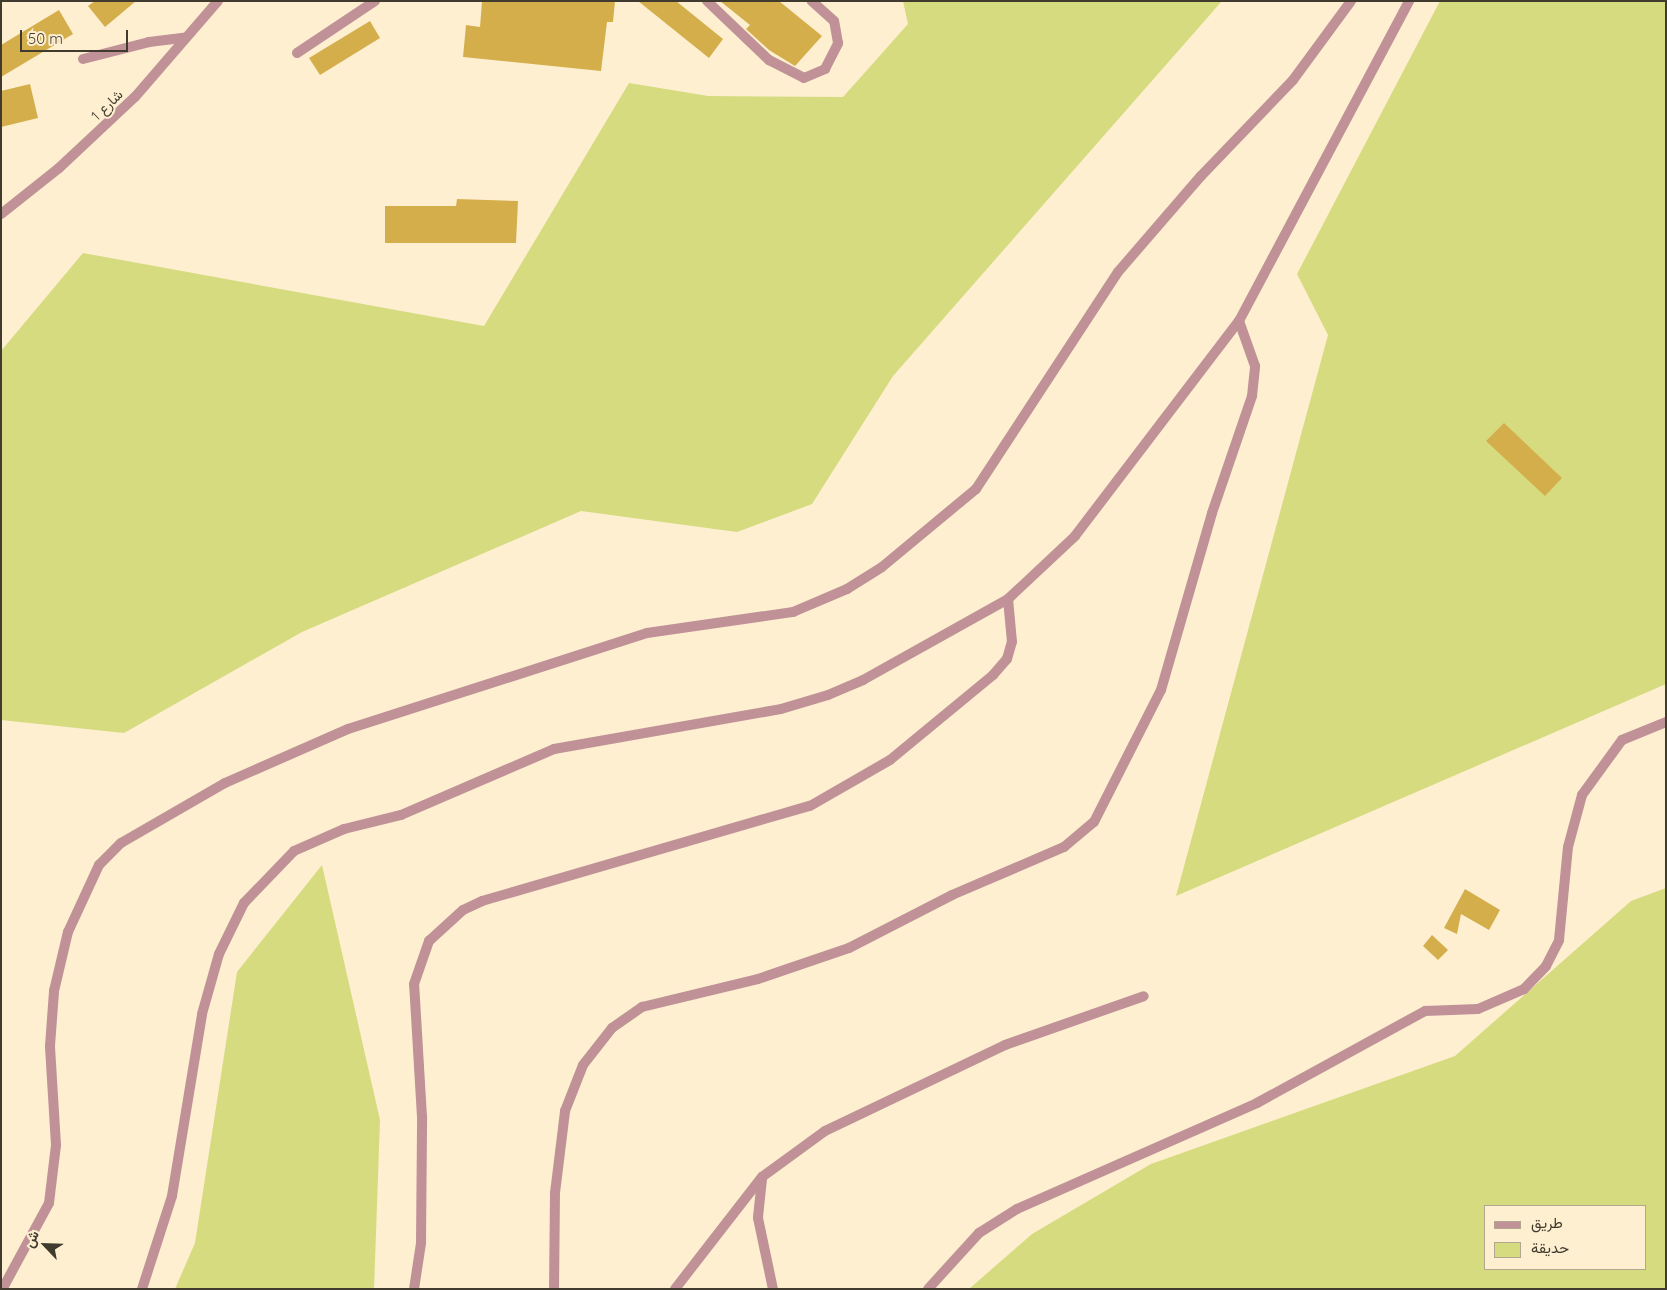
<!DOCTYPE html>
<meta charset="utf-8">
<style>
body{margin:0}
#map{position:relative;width:1667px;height:1290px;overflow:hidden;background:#fdefd0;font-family:Quicksand,Vazirmatn,sans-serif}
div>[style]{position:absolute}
.green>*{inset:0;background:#d6db7f}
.building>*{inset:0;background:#d5ae4c}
.street>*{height:10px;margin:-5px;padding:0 5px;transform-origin:5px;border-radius:5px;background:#c09298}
span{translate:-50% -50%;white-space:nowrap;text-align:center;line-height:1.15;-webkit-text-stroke:4px #fdefd0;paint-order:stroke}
.street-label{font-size:14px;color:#403b2e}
.frame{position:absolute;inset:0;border:2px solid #403b2e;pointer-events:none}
.legend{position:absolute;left:1484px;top:1205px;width:162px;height:65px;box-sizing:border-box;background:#fdefd0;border:1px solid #b1a78f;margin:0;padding:6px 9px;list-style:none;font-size:15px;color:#403b2e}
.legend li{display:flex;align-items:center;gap:10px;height:25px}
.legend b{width:25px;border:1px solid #b1a78f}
.north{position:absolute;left:20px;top:1220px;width:50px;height:50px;-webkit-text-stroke:4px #fdefd0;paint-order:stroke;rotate:294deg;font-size:14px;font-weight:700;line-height:20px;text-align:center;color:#403b2e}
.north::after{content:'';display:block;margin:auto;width:18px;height:22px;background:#403b2e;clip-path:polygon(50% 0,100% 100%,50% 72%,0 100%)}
.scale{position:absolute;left:20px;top:30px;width:108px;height:22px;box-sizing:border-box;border:2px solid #403b2e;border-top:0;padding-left:6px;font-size:15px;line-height:18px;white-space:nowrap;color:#403b2e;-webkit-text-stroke:4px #fdefd0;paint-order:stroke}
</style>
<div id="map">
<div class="green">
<div style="clip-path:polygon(903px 1px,1222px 1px,893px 376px,812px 504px,737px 532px,581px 511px,302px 632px,124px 733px,1px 720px,1px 351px,83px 253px,484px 326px,629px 83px,708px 96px,843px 97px,908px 24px)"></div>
<div style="clip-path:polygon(1440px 1px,1666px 1px,1666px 684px,1176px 896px,1328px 335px,1297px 274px)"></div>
<div style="clip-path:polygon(322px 865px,380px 1120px,374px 1289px,175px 1289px,195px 1243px,237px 972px)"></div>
<div style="clip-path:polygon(evenodd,1666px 888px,1666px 1289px,969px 1289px,1032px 1234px,1151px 1164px,1455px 1056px,1631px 901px,1666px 888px,1486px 1206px,1646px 1206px,1646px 1269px,1486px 1269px,1486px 1206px)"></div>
</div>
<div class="building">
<div style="clip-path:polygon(95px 1px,136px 1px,105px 27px,88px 6px)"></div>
<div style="clip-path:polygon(482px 1px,615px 1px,613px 22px,607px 22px,601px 71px,463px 57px,466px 25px,480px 27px)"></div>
<div style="clip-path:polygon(638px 1px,676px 1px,723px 39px,709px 58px)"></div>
<div style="clip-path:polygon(720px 1px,779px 1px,822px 36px,795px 66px,769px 50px,746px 29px,750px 25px)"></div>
<div style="clip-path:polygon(59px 10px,73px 34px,1px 77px,1px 45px)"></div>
<div style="clip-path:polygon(370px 21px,380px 38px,320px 75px,309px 58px)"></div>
<div style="clip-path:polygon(30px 84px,38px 118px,1px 127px,1px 91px)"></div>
<div style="clip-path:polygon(457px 199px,518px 201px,516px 243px,385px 243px,385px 206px,456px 206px)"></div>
<div style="clip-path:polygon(1504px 423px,1562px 478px,1545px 496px,1486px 441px)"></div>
<div style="clip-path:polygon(1465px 889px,1500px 910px,1489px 930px,1461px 914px,1457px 934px,1444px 928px)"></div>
<div style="clip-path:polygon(1432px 935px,1448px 950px,1438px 960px,1423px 946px)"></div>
</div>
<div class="street">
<div style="left:707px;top:1px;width:86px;rotate:43.6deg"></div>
<div style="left:769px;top:60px;width:39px;rotate:27deg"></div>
<div style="left:804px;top:78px;width:23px;rotate:-23deg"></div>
<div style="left:825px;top:69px;width:29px;rotate:-63deg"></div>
<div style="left:838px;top:43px;width:22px;rotate:-100deg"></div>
<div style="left:834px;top:21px;width:30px;rotate:-138deg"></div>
<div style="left:297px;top:53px;width:94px;rotate:-33.7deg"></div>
<div style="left:83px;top:59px;width:68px;rotate:-14.4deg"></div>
<div style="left:149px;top:42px;width:35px;rotate:-7deg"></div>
<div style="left:1px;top:214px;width:74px;rotate:-38.4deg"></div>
<div style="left:59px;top:168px;width:104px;rotate:-43.1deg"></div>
<div style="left:135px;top:97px;width:127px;rotate:-49.2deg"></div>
<div style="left:762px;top:1179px;width:39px;rotate:96deg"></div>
<div style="left:758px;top:1218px;width:73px;rotate:78.1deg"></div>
<div style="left:4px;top:1286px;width:94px;rotate:-61.5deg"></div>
<div style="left:49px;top:1203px;width:58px;rotate:-83.1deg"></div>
<div style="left:56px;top:1145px;width:99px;rotate:-93.5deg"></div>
<div style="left:50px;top:1046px;width:55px;rotate:-85.8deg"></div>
<div style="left:54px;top:991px;width:61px;rotate:-76.7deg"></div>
<div style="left:68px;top:932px;width:74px;rotate:-65.2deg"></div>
<div style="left:99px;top:865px;width:31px;rotate:-45deg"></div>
<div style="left:121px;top:843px;width:120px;rotate:-30deg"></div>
<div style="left:225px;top:783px;width:134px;rotate:-23.7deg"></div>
<div style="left:348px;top:729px;width:314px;rotate:-17.8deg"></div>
<div style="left:647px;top:633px;width:148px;rotate:-8.2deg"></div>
<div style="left:793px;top:612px;width:59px;rotate:-23.1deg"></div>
<div style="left:847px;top:589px;width:41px;rotate:-32.2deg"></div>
<div style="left:882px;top:567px;width:122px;rotate:-39.7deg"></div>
<div style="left:976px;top:489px;width:259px;rotate:-56.8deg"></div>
<div style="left:1118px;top:272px;width:127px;rotate:-49.2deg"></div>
<div style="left:1201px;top:176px;width:133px;rotate:-46.2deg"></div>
<div style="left:1293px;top:80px;width:98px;rotate:-53.7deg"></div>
<div style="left:142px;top:1289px;width:98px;rotate:-72.1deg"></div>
<div style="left:172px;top:1196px;width:184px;rotate:-80.6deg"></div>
<div style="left:202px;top:1014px;width:62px;rotate:-74.2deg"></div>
<div style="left:219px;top:954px;width:57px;rotate:-63.9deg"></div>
<div style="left:244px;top:903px;width:72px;rotate:-46.1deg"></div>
<div style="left:294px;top:851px;width:55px;rotate:-23.7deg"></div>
<div style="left:344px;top:829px;width:59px;rotate:-13.8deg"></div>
<div style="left:401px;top:815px;width:167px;rotate:-23.3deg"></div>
<div style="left:554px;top:749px;width:230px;rotate:-10deg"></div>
<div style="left:781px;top:709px;width:49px;rotate:-16.6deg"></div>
<div style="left:828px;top:695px;width:38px;rotate:-23deg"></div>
<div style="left:863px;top:680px;width:166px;rotate:-29.2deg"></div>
<div style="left:414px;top:1289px;width:47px;rotate:-81.3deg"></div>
<div style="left:421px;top:1243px;width:126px;rotate:-89.5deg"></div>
<div style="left:422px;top:1117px;width:133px;rotate:-93.4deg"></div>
<div style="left:414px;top:984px;width:46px;rotate:-70.8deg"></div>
<div style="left:429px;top:941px;width:46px;rotate:-42.4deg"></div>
<div style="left:463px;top:910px;width:21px;rotate:-25deg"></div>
<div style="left:482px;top:901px;width:341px;rotate:-16.2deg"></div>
<div style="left:810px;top:806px;width:92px;rotate:-29.9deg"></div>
<div style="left:890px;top:760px;width:134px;rotate:-39.5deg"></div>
<div style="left:993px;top:675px;width:21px;rotate:-49deg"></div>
<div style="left:1007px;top:659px;width:18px;rotate:-74deg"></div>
<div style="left:1012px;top:642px;width:43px;rotate:-95.3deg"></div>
<div style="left:1008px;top:599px;width:92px;rotate:-43.2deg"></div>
<div style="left:1075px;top:536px;width:270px;rotate:-52.7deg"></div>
<div style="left:1239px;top:321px;width:362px;rotate:-62deg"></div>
<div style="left:554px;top:1289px;width:96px;rotate:-89.4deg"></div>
<div style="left:555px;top:1193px;width:83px;rotate:-83deg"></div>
<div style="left:565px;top:1111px;width:49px;rotate:-68.6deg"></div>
<div style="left:583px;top:1065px;width:47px;rotate:-51.9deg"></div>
<div style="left:612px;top:1028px;width:37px;rotate:-35deg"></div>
<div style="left:642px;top:1007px;width:119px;rotate:-13.6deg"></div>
<div style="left:758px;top:979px;width:96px;rotate:-18.8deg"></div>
<div style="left:849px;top:948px;width:116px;rotate:-27.2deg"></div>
<div style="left:952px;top:895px;width:122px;rotate:-23.2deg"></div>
<div style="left:1064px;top:847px;width:39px;rotate:-40deg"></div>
<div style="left:1094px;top:822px;width:148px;rotate:-63.1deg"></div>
<div style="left:1161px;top:690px;width:184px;rotate:-73.9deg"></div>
<div style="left:1212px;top:513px;width:124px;rotate:-71.1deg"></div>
<div style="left:1252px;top:396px;width:30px;rotate:-84deg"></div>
<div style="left:1255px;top:366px;width:48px;rotate:-109.6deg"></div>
<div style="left:675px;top:1289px;width:142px;rotate:-52.2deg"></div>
<div style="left:762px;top:1177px;width:78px;rotate:-36.1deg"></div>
<div style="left:825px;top:1131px;width:199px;rotate:-25.5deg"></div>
<div style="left:1005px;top:1045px;width:147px;rotate:-19.4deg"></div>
<div style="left:928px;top:1289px;width:76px;rotate:-47.7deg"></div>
<div style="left:979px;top:1233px;width:45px;rotate:-32.3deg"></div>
<div style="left:1017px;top:1209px;width:262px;rotate:-23.8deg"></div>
<div style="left:1257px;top:1103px;width:192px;rotate:-28.7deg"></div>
<div style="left:1425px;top:1011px;width:53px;rotate:-2.2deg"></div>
<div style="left:1478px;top:1009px;width:50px;rotate:-23.5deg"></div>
<div style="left:1524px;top:989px;width:32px;rotate:-46deg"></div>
<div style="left:1546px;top:966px;width:29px;rotate:-63deg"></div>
<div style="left:1559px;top:940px;width:93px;rotate:-84.5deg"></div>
<div style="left:1568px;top:847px;width:54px;rotate:-74.9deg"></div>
<div style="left:1582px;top:795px;width:68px;rotate:-54deg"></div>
<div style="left:1622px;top:740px;width:48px;rotate:-22.2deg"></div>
</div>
<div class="street-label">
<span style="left:107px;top:105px;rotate:-44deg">شارع 1</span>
</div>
<div class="frame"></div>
<ul class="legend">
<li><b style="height:6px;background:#c09298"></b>طريق</li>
<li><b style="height:14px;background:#d6db7f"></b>حديقة</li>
</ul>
<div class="north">ش</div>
<div class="scale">50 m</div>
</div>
